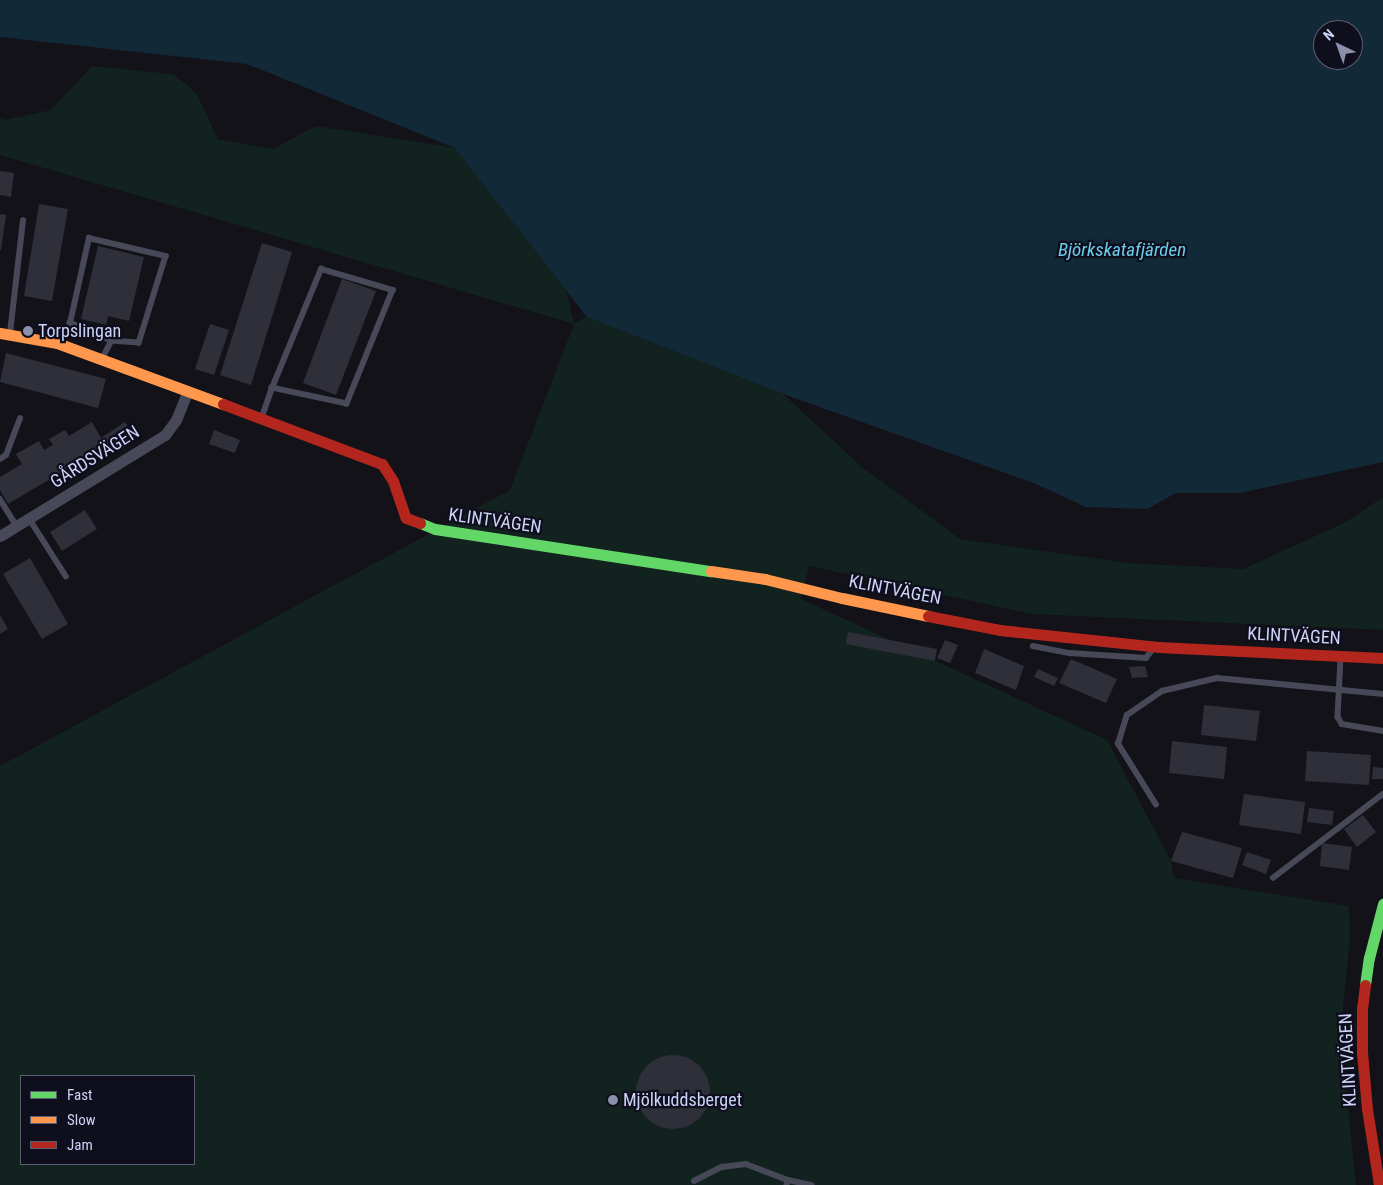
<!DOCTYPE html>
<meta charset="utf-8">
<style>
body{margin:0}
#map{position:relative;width:1383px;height:1185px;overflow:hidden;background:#121218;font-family:"Roboto Condensed",sans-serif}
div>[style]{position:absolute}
.green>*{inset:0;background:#12221f}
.water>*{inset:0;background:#122938}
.building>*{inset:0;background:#2f2f3a}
.round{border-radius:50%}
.lane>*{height:5.5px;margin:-2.75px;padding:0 2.75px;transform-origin:2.75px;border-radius:2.75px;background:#474958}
.street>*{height:11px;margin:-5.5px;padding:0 5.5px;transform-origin:5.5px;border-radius:5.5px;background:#474958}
.fast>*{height:11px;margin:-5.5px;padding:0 5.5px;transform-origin:5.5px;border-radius:5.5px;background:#63d668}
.slow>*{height:11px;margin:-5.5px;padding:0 5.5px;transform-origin:5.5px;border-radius:5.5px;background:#ff974d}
.jam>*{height:11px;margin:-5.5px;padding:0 5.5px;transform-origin:5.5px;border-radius:5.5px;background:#b3261e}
.dots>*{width:14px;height:14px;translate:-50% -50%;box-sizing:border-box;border:2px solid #0e0e1c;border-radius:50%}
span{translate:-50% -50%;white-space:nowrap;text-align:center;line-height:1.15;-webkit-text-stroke:4.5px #0e0e1c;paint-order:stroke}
.poi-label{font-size:18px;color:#ced3f9}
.left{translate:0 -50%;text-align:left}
.street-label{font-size:18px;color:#ced3f9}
.water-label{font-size:19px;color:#69cdec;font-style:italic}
.legend{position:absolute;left:20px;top:1075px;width:175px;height:90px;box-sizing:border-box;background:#0e0e1c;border:1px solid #5b5d74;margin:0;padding:6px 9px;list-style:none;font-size:15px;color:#ced3f9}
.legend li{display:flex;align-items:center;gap:10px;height:25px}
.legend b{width:25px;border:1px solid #5b5d74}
.north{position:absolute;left:1313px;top:20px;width:50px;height:50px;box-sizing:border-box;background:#0e0e1c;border:1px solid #5b5d74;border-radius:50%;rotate:318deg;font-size:14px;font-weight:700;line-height:20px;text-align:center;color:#ced3f9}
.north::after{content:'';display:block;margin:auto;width:18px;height:22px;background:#8c8faa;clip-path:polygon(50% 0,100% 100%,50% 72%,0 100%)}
</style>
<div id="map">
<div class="green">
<div style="clip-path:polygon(evenodd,92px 66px,173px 74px,196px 93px,218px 139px,273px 149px,316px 126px,456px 148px,566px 290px,574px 323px,587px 317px,783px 394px,862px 467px,960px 539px,1129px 563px,1243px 569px,1346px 522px,1383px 497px,1383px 630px,1032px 614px,809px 566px,801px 599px,1107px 740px,1171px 861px,1174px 878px,1349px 906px,1350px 939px,1343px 1008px,1344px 1066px,1356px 1185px,0 1185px,0 766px,510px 490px,574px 324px,0 155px,0 118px,5px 120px,51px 110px,92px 66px,21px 1076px,194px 1076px,194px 1164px,21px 1164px,21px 1076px)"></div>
</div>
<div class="water">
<div style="clip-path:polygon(evenodd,0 0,1383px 0,1383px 462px,1240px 493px,1176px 493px,1147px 509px,1086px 507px,1036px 484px,783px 394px,587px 317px,455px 148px,247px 64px,0 37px,0 0,1323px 30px,1353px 30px,1353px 60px,1323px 60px,1323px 30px)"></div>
</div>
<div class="building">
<div style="clip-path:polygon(0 171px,14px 173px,11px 197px,0 195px)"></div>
<div style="clip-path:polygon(39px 204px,68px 209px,52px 301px,24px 296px)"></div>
<div style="clip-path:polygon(0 214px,6px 215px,1px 250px,0 250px)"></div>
<div style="clip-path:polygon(262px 243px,292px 252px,251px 385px,220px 375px)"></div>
<div style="clip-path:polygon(98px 246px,144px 257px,129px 321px,108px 316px,106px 325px,81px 319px)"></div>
<div style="clip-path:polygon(342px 279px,376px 291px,336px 395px,303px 383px)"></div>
<div style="clip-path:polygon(210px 324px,229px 330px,214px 375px,195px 369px)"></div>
<div style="clip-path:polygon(6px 353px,106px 379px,98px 408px,0 382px)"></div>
<div style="clip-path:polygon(92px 422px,101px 438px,125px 422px,134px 436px,110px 451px,106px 446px,8px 504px,0 490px,0 477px,22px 464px,16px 454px,39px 441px,44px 450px,53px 445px,49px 439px,65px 430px,69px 436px)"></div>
<div style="clip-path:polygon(214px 430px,240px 440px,235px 453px,209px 444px)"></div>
<div style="clip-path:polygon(85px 510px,97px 529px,62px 551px,50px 532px)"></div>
<div style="clip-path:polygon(30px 558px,68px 624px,42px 639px,3px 574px)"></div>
<div style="clip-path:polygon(0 615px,8px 629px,0 634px)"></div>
<div style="clip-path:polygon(848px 632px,937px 649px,935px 661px,846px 644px)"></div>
<div style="clip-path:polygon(945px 640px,958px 645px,950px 663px,937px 658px)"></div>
<div style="clip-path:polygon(984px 649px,1024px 666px,1016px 690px,975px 673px)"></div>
<div style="clip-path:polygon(1071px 659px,1117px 679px,1106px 703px,1059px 683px)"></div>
<div style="clip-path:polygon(1145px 666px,1148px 677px,1132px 678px,1129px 667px)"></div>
<div style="clip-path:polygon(1038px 669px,1058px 678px,1054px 686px,1034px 677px)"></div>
<div style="clip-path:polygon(1204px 705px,1260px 711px,1256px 741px,1201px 735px)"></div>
<div style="clip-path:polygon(1172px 741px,1227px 747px,1224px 779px,1169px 773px)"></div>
<div style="clip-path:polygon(1307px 751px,1371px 755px,1369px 785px,1305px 781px)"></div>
<div style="clip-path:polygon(1373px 767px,1383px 768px,1383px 779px,1372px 779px)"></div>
<div style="clip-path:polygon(1244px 794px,1305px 802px,1301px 834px,1239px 825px)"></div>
<div style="clip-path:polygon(1309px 808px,1334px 811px,1332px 825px,1307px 822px)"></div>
<div style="clip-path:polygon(1363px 815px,1376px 832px,1357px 847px,1344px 829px)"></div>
<div style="clip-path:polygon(1182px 832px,1242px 848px,1233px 878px,1171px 861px)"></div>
<div style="clip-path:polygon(1322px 843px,1352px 847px,1349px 870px,1320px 866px)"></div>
<div style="clip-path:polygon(1247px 852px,1271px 860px,1266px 874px,1242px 865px)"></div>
<div class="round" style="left:636px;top:1055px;width:74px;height:74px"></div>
</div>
<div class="lane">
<div style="left:10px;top:333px;width:113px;rotate:-83.4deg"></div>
<div style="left:103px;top:357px;width:18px;rotate:-63deg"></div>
<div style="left:111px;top:341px;width:45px;rotate:-156.3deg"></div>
<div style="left:70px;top:323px;width:87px;rotate:-77.4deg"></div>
<div style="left:89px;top:238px;width:79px;rotate:13.2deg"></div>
<div style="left:166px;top:256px;width:91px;rotate:107.2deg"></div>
<div style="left:139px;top:343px;width:28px;rotate:-176deg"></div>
<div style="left:262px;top:417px;width:31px;rotate:-71deg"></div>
<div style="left:272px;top:388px;width:129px;rotate:-67.6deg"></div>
<div style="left:321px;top:269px;width:75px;rotate:16.3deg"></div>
<div style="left:393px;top:290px;width:123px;rotate:112deg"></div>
<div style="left:347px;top:404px;width:77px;rotate:-168deg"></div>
<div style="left:0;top:459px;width:7px;rotate:-34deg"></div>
<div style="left:6px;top:455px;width:39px;rotate:-69deg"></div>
<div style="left:0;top:499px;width:32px;rotate:58deg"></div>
<div style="left:29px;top:518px;width:69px;rotate:57.5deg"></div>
<div style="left:1033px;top:646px;width:38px;rotate:11deg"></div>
<div style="left:1070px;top:653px;width:76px;rotate:3.8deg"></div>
<div style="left:1146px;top:658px;width:11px;rotate:-52deg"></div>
<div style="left:1341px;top:658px;width:59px;rotate:92.9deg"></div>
<div style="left:1338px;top:717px;width:8px;rotate:60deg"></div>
<div style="left:1342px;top:724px;width:42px;rotate:9.7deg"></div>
<div style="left:1156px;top:805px;width:72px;rotate:-121.9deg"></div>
<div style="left:1118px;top:744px;width:30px;rotate:-73deg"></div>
<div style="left:1127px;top:715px;width:42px;rotate:-34.4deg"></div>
<div style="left:1162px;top:691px;width:57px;rotate:-13.3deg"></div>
<div style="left:1217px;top:678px;width:167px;rotate:5.5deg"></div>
<div style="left:1273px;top:878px;width:138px;rotate:-37.4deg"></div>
<div style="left:788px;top:1180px;width:24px;rotate:12deg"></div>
<div style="left:694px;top:1181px;width:31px;rotate:-27deg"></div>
<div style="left:722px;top:1167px;width:24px;rotate:-7deg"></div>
<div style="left:746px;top:1164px;width:45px;rotate:20.9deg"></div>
<div style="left:788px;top:1180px;width:5px;rotate:101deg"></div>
</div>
<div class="street">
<div style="left:0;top:536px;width:193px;rotate:-31.5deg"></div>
<div style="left:165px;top:435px;width:19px;rotate:-54deg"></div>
<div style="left:176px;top:420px;width:31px;rotate:-68deg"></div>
</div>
<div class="fast">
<div style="left:420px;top:523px;width:16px;rotate:22deg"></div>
<div style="left:435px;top:529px;width:279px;rotate:8.7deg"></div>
<div style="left:1365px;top:985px;width:27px;rotate:-82deg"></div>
<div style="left:1369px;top:958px;width:56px;rotate:-75.5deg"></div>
</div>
<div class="slow">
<div style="left:0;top:333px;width:58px;rotate:10deg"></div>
<div style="left:57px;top:343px;width:177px;rotate:20.2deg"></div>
<div style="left:711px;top:571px;width:55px;rotate:8.4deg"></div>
<div style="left:765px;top:579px;width:79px;rotate:13.9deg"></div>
<div style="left:842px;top:598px;width:88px;rotate:11.8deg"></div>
</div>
<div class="jam">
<div style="left:223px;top:404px;width:170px;rotate:20.7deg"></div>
<div style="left:382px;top:464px;width:20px;rotate:57deg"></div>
<div style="left:393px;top:481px;width:39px;rotate:71deg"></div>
<div style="left:406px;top:518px;width:15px;rotate:20deg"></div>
<div style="left:928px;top:616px;width:73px;rotate:11deg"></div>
<div style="left:1000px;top:630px;width:159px;rotate:6.1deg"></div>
<div style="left:1158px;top:647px;width:225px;rotate:2.8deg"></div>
<div style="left:1365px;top:985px;width:23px;rotate:97deg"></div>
<div style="left:1362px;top:1008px;width:44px;rotate:90deg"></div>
<div style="left:1362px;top:1052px;width:57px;rotate:85deg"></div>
<div style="left:1367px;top:1109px;width:77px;rotate:81deg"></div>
</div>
<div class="dots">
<div style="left:28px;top:331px;background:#8c8faa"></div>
<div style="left:613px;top:1100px;background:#8c8faa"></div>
</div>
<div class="poi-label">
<span class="left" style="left:38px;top:331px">Torpslingan</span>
<span class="left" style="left:623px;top:1100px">Mjölkuddsberget</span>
</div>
<div class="street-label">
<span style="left:95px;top:457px;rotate:-32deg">GÅRDSVÄGEN</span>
<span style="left:495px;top:521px;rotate:8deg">KLINTVÄGEN</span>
<span style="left:895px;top:590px;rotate:11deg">KLINTVÄGEN</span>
<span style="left:1294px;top:636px;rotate:3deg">KLINTVÄGEN</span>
<span style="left:1348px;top:1060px;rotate:-93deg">KLINTVÄGEN</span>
</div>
<div class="water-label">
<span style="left:1122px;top:250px">Björkskatafjärden</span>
</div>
<ul class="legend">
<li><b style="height:6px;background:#63d668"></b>Fast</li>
<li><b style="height:6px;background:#ff974d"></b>Slow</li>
<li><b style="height:6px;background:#b3261e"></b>Jam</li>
</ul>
<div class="north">N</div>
</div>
